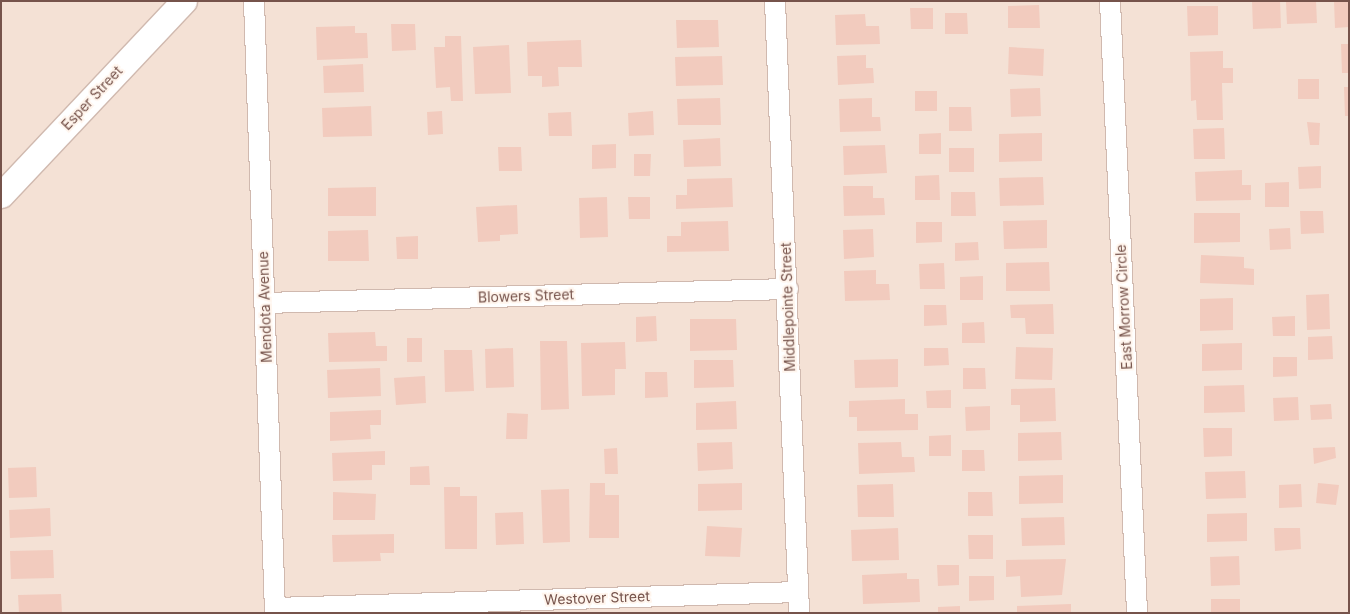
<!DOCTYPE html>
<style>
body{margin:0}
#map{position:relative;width:1350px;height:614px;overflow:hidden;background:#fcf0e6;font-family:Inter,sans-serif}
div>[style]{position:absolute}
.residential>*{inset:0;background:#f4e1d5}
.building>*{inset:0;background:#f2cbbe}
.roads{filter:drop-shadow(1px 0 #d0b9af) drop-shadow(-1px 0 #d0b9af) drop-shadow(0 1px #d0b9af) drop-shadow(0 -1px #d0b9af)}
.minor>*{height:20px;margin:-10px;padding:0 10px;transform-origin:10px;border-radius:10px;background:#fff}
.tertiary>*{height:25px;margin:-12.5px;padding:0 12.5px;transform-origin:12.5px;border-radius:12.5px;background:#fff}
span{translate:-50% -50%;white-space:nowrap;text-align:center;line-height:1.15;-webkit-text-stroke:4px #fff5ed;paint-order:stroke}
.street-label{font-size:14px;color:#76534b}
.frame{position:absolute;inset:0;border:2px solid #76534b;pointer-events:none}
</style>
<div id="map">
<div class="residential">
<div style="clip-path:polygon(1px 1px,1349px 1px,1349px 613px,1px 613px)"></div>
</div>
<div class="building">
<div style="clip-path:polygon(1252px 1px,1280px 1px,1281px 28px,1253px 29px)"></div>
<div style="clip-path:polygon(1316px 1px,1317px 23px,1287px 24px,1286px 2px)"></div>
<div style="clip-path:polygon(1334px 1px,1349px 1px,1349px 27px,1335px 28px)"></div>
<div style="clip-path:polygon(1039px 5px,1040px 28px,1008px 28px,1008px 6px)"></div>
<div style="clip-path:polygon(1187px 6px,1218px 6px,1218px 35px,1188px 36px)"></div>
<div style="clip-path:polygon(910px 8px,933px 8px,933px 29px,911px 29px)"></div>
<div style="clip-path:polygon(945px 13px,967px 13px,968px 34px,945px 34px)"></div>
<div style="clip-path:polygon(865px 14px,866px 26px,879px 26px,880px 44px,836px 45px,835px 15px)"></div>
<div style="clip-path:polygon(676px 20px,718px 20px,719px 47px,677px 48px)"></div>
<div style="clip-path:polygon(391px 24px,415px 24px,416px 50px,392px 51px)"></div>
<div style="clip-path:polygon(355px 26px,355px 33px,367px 33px,368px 58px,317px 60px,316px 27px)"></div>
<div style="clip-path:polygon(445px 36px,461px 36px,463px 101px,451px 101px,450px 87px,436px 88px,434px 47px,445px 47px)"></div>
<div style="clip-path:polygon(581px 40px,582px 67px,558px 67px,559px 86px,542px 87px,542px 76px,528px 76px,527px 42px)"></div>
<div style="clip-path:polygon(1341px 44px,1349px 44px,1349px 73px,1342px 73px)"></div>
<div style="clip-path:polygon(509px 45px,511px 93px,475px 94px,473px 47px)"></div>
<div style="clip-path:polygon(1009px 47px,1044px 49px,1043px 76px,1008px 74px)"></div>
<div style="clip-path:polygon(1223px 51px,1223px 68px,1233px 68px,1233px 83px,1222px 83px,1223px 120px,1197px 120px,1196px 100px,1191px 101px,1190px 52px)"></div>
<div style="clip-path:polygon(866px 55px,866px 68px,873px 68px,874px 83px,838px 85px,837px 56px)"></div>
<div style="clip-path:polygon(722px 56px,723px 85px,676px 86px,675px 57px)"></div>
<div style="clip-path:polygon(363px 64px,364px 92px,324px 93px,323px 66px)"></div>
<div style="clip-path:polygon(1298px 79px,1319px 79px,1319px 99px,1298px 99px)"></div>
<div style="clip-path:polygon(1344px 87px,1349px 87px,1349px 116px,1345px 116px)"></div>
<div style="clip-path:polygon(1040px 88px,1041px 116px,1011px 117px,1010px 89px)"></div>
<div style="clip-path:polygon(915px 91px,937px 91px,937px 111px,915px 111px)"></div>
<div style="clip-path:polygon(720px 98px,721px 125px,678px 125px,677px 99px)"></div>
<div style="clip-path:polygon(872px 98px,872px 117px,880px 117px,881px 131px,840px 132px,839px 99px)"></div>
<div style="clip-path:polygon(371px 106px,372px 136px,323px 137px,322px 108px)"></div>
<div style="clip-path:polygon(949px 107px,971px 107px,972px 131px,949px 131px)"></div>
<div style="clip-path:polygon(442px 111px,443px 134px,428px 135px,427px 112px)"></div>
<div style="clip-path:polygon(653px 111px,654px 135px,629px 136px,628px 113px)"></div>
<div style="clip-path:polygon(571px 112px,572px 136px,549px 136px,548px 113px)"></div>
<div style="clip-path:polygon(1307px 122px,1320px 123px,1319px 145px,1310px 145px)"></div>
<div style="clip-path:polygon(1224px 128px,1225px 159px,1194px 159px,1193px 129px)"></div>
<div style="clip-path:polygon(941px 133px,941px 154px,919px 154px,919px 134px)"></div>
<div style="clip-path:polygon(1042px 133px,1042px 161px,999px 162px,999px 134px)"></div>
<div style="clip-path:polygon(720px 138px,721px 166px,684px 167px,683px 140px)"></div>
<div style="clip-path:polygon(616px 144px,616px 168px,592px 169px,592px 145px)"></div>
<div style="clip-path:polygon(885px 145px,887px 173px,844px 175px,843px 146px)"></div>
<div style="clip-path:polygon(498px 147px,521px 147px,522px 171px,499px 171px)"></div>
<div style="clip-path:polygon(949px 148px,974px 148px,974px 172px,949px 172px)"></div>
<div style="clip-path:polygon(634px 154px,651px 154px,650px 176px,634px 176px)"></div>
<div style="clip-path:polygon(1321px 166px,1321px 188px,1299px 189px,1298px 167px)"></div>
<div style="clip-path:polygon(1242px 170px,1242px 185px,1251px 185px,1251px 200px,1196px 201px,1195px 172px)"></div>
<div style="clip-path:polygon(939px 175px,940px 200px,915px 200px,915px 176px)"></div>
<div style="clip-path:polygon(1043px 177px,1044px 205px,1000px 206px,999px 178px)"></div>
<div style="clip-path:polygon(732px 178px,733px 207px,676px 209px,676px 195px,687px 195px,687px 179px)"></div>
<div style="clip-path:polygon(1289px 182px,1289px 207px,1265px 207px,1265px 183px)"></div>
<div style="clip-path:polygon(843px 186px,873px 186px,873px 198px,884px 198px,885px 215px,844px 216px)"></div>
<div style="clip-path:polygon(376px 187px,376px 216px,328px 216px,328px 188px)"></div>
<div style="clip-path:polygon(951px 192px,975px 192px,976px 216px,951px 216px)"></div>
<div style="clip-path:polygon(607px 197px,608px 237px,580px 238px,579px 198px)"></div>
<div style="clip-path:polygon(628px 197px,650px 197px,650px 219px,629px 219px)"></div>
<div style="clip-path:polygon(517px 205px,518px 234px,500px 235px,500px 241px,478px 242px,476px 207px)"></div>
<div style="clip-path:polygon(1300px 211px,1323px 211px,1324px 233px,1301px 234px)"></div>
<div style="clip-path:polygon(1194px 213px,1240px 213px,1240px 242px,1194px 243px)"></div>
<div style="clip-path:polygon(1047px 220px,1047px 248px,1004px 249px,1003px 221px)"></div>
<div style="clip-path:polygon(728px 221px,729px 251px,667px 252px,667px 236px,681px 236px,681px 222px)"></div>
<div style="clip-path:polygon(916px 222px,942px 222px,942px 242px,916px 243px)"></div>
<div style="clip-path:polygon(1290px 228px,1291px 249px,1270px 250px,1269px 229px)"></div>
<div style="clip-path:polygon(873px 229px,874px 257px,844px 259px,843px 230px)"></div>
<div style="clip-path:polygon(368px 230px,369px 261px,328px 261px,328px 231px)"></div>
<div style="clip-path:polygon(418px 236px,418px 259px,397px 259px,396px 237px)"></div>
<div style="clip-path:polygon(978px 242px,979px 260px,955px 261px,955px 243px)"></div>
<div style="clip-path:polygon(1201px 255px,1244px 257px,1244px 268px,1254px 269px,1254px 285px,1200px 283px)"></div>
<div style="clip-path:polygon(1049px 262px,1050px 291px,1006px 291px,1006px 263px)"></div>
<div style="clip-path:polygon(944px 263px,945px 289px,920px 289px,919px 264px)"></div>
<div style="clip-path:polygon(876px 270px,876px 284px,889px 284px,890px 300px,845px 301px,844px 271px)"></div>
<div style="clip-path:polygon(983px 276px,983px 300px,960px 300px,960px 277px)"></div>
<div style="clip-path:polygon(1329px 294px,1330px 329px,1307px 330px,1306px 295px)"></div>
<div style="clip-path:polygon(1233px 298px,1233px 330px,1200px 331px,1200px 299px)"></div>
<div style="clip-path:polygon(1053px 304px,1054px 334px,1026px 334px,1025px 318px,1011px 318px,1010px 305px)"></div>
<div style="clip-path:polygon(924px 305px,946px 305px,947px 325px,924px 326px)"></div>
<div style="clip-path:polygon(656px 316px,657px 341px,636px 342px,636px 317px)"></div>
<div style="clip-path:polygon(1295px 316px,1295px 336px,1273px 336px,1272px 317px)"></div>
<div style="clip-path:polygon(690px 319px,736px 319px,737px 350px,690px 351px)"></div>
<div style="clip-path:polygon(984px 322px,985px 343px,962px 343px,962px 323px)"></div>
<div style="clip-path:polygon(375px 332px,376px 346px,387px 346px,387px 361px,329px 362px,328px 333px)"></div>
<div style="clip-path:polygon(1332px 336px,1333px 359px,1308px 360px,1308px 337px)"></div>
<div style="clip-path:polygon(407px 338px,422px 338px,422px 362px,407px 362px)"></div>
<div style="clip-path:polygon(540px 341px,567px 341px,569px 409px,541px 410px)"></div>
<div style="clip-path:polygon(625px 342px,626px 369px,615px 369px,615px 395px,582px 396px,581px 343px)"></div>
<div style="clip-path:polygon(1242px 343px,1242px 370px,1202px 371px,1202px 344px)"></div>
<div style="clip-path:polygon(1016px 347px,1053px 348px,1052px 380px,1015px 379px)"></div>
<div style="clip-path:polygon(513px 348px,514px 387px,486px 388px,485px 349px)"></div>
<div style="clip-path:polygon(924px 348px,948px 348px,949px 365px,924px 366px)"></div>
<div style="clip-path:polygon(444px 350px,472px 350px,474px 391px,445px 392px)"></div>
<div style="clip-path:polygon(1273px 357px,1297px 357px,1297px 376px,1273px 377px)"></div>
<div style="clip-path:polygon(898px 359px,898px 387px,855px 388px,854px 360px)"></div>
<div style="clip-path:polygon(694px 360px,733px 360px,734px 387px,694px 388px)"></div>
<div style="clip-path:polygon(380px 368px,381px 396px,328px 398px,327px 370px)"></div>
<div style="clip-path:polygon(963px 368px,985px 368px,986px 389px,963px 389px)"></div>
<div style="clip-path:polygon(645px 372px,667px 372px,668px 397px,645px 398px)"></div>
<div style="clip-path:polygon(425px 376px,426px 403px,396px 405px,394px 378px)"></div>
<div style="clip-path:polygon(1244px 385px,1245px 412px,1204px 413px,1204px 386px)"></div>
<div style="clip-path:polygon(1055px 388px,1056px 421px,1020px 422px,1020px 405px,1011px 405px,1011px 389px)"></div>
<div style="clip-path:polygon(951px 390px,951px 408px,927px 408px,926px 391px)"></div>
<div style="clip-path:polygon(1298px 397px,1299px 420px,1274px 421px,1273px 398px)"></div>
<div style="clip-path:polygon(905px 399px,905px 414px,918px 414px,918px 430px,857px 431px,857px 417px,849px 417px,849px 401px)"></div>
<div style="clip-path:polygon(736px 401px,737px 429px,696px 430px,696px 403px)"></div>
<div style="clip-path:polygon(1331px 404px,1332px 419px,1311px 420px,1310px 405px)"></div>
<div style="clip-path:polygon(990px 406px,990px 430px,966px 431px,965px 407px)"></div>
<div style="clip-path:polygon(381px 410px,381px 425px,370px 425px,371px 439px,330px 441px,330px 412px)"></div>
<div style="clip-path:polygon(507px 413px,528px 414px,527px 439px,506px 439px)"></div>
<div style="clip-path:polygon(1203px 428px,1232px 428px,1232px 456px,1204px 457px)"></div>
<div style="clip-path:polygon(1061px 432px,1062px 460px,1018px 461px,1018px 433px)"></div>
<div style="clip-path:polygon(951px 435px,951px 456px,929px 456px,929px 436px)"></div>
<div style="clip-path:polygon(732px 442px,733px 469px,698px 471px,697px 443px)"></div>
<div style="clip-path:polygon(901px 442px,902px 457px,914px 457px,915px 472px,859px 474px,858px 443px)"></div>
<div style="clip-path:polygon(1335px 447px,1336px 458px,1314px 464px,1313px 448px)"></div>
<div style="clip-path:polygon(617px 448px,618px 474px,605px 474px,604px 449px)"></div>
<div style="clip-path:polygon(962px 450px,984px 450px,985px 471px,962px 471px)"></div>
<div style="clip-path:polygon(385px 451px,385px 465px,372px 465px,372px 480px,333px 481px,332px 453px)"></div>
<div style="clip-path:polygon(429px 466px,430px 485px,410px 485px,410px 467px)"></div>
<div style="clip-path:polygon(36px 467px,37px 497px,9px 498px,8px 468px)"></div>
<div style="clip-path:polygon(1245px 471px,1246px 498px,1206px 499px,1205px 472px)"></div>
<div style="clip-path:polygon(1063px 475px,1063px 503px,1019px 504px,1019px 476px)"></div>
<div style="clip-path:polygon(590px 483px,605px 483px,605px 495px,619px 495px,619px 538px,589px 538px)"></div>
<div style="clip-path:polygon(742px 483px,742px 510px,698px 511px,698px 484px)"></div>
<div style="clip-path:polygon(1318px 483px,1339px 485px,1336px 505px,1316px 503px)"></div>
<div style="clip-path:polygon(893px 484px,894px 517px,858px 517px,857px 485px)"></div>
<div style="clip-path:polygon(1301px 484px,1302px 507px,1279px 508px,1279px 485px)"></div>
<div style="clip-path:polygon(444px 487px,460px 487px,460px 496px,477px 496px,477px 549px,445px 549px)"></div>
<div style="clip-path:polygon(569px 489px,570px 542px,543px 543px,541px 490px)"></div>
<div style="clip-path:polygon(333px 492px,376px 494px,375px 520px,333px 520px)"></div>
<div style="clip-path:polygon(968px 492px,992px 492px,993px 516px,968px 516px)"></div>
<div style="clip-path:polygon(50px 508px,51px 536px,10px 538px,9px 510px)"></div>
<div style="clip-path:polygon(523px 512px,524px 544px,496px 545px,495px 513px)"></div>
<div style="clip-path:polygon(1247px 513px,1247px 541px,1207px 542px,1207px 514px)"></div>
<div style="clip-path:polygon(1064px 517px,1065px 545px,1022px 546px,1021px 518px)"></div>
<div style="clip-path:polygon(707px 526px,742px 528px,740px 557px,705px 556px)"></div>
<div style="clip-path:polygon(898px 528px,899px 560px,852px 561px,851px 530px)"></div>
<div style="clip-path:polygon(1274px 528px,1300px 528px,1301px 549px,1275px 551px)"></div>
<div style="clip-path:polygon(394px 534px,394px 553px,380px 553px,381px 561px,333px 562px,332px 535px)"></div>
<div style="clip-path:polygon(968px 535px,993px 535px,993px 559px,969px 559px)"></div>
<div style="clip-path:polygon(53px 550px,54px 578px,11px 579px,10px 551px)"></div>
<div style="clip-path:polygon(1239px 556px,1240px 585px,1211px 586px,1210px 557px)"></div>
<div style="clip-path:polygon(1066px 559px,1062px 595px,1021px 597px,1020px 576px,1006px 577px,1006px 560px)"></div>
<div style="clip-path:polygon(937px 565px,959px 565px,959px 585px,938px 586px)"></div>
<div style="clip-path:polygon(907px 573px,907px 579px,919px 579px,920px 602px,863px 604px,862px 575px)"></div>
<div style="clip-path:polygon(969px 576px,994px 576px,994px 600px,969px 601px)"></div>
<div style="clip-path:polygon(61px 594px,62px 613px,19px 613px,18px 595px)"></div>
<div style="clip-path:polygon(1211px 599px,1240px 599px,1240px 613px,1211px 613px)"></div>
<div style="clip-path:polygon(1071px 604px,1071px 613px,1017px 613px,1017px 606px)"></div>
<div style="clip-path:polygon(960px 606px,960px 613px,938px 613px,938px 607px)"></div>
</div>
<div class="roads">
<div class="minor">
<div style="left:254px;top:1px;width:612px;rotate:88.03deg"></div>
<div style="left:775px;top:1px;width:612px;rotate:87.75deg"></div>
<div style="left:1110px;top:1px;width:613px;rotate:87.47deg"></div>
<div style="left:264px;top:303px;width:524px;rotate:-1.53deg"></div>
<div style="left:275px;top:608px;width:523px;rotate:-1.75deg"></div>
</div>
<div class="tertiary">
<div style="left:1px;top:195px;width:267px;rotate:-46.7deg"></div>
</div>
</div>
<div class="street-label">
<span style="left:92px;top:98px;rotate:-47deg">Esper Street</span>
<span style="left:526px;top:296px;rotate:-2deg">Blowers Street</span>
<span style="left:265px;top:307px;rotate:-92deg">Mendota Avenue</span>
<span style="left:788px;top:307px;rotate:-92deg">Middlepointe Street</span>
<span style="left:1124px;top:307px;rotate:-93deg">East Morrow Circle</span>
<span style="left:597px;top:598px;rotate:-2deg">Westover Street</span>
</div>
<div class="frame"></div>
</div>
